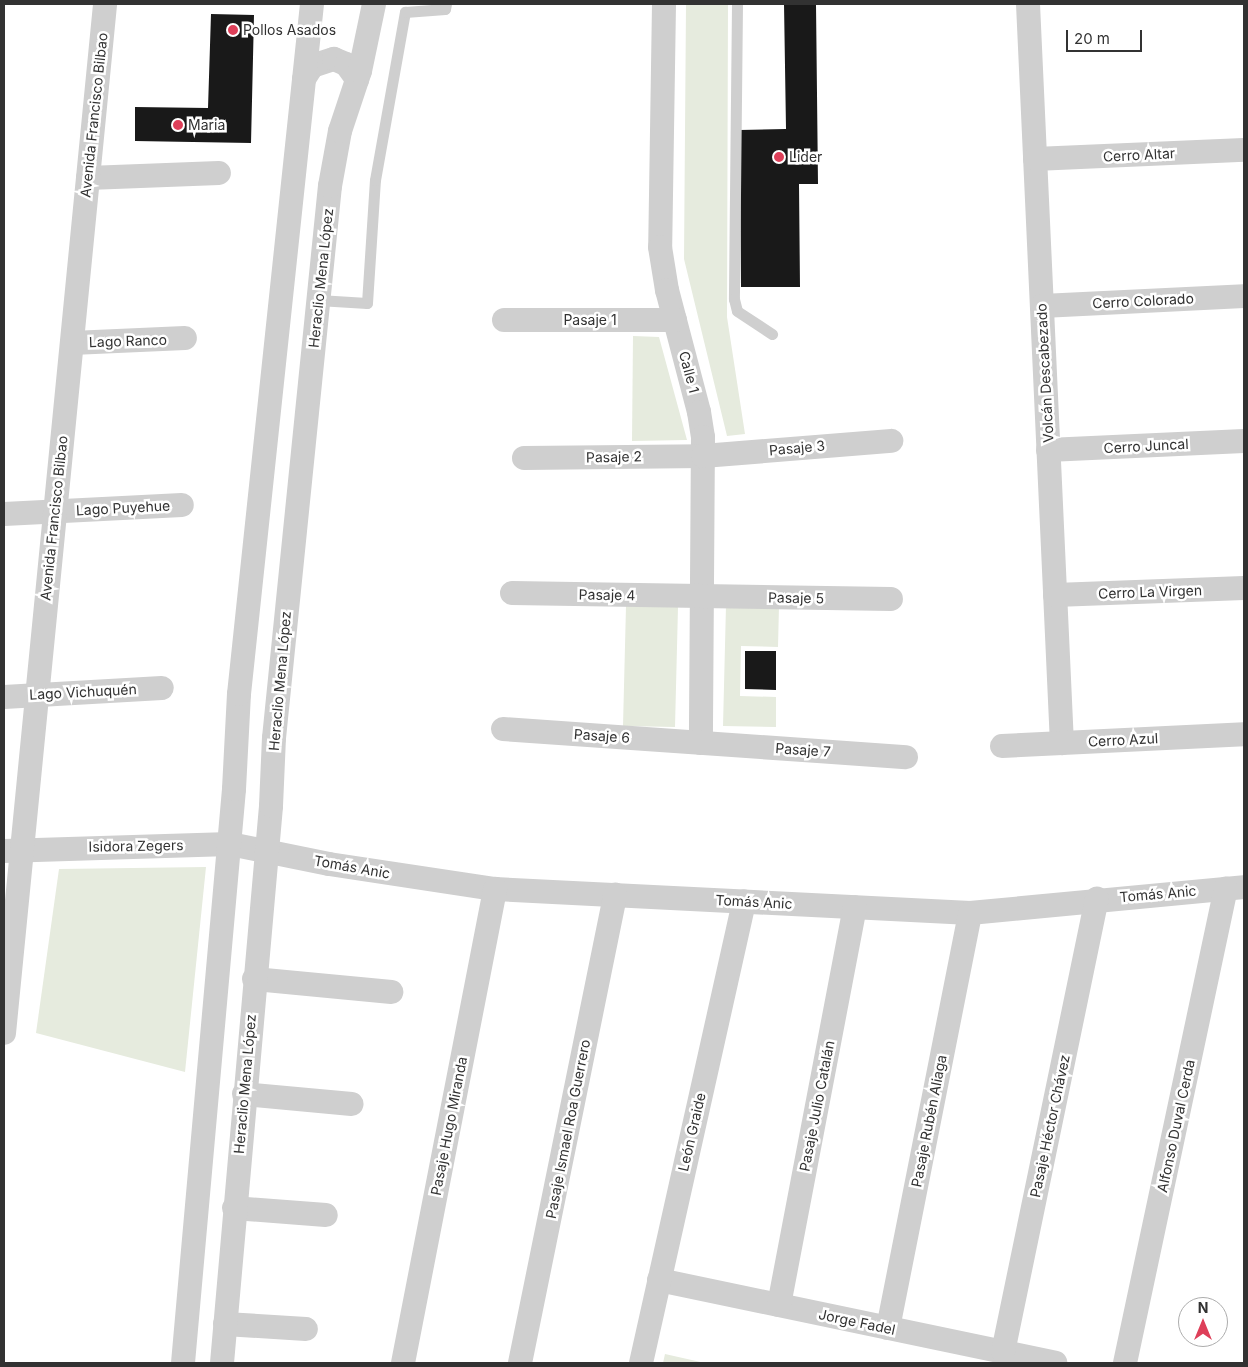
<!DOCTYPE html>
<meta charset="utf-8">
<style>
body{margin:0}
#map{position:relative;width:1248px;height:1367px;overflow:hidden;background:#fff;font-family:Inter,sans-serif}
div>[style]{position:absolute}
.green>*{inset:0;background:#e6ebde}
.building>*{inset:0;background:#191919}
.service>*{height:11px;margin:-5.5px;padding:0 5.5px;transform-origin:5.5px;border-radius:5.5px;background:#cfcfcf}
.minor>*{height:24px;margin:-12px;padding:0 12px;transform-origin:12px;border-radius:12px;background:#cfcfcf}
.dots>*{width:14px;height:14px;translate:-50% -50%;box-sizing:border-box;border:2px solid #fff;border-radius:50%}
span{translate:-50% -50%;white-space:nowrap;text-align:center;line-height:1.15;-webkit-text-stroke:5px #fff;paint-order:stroke}
.poi-label{font-size:14px;color:#323232}
.left{translate:0 -50%;text-align:left}
.street-label{font-size:14px;color:#323232}
.frame{position:absolute;inset:0;border:5px solid #323232;pointer-events:none}
.north{position:absolute;left:1178px;top:1297px;width:50px;height:50px;box-sizing:border-box;background:#fff;border:1px solid #adadad;border-radius:50%;rotate:0deg;font-size:14px;font-weight:700;line-height:20px;text-align:center;color:#323232}
.north::after{content:'';display:block;margin:auto;width:18px;height:22px;background:#de3f59;clip-path:polygon(50% 0,100% 100%,50% 72%,0 100%)}
.scale{position:absolute;left:1066px;top:30px;width:76px;height:22px;box-sizing:border-box;border:2px solid #323232;border-top:0;padding-left:6px;font-size:15px;line-height:18px;white-space:nowrap;color:#323232;-webkit-text-stroke:4px #fff;paint-order:stroke}
</style>
<div id="map">
<div class="green">
<div style="clip-path:polygon(686px 4px,728px 4px,727px 317px,745px 434px,727px 436px,684px 259px)"></div>
<div style="clip-path:polygon(633px 336px,659px 337px,687px 440px,632px 441px)"></div>
<div style="clip-path:polygon(726px 605px,779px 606px,778px 647px,741px 646px,740px 696px,776px 697px,776px 727px,723px 726px)"></div>
<div style="clip-path:polygon(626px 606px,678px 607px,675px 727px,623px 726px)"></div>
<div style="clip-path:polygon(206px 867px,185px 1072px,36px 1033px,59px 869px)"></div>
<div style="clip-path:polygon(665px 1354px,705px 1363px,663px 1363px)"></div>
</div>
<div class="building">
<div style="clip-path:polygon(784px 4px,816px 4px,818px 184px,799px 184px,800px 287px,741px 287px,740px 130px,786px 129px)"></div>
<div style="clip-path:polygon(211px 14px,254px 15px,251px 143px,135px 141px,135px 107px,208px 108px)"></div>
<div style="clip-path:polygon(745px 651px,776px 651px,776px 690px,745px 689px)"></div>
</div>
<div class="service">
<div style="left:737px;top:4px;width:295px;rotate:90.6deg"></div>
<div style="left:734px;top:299px;width:12px;rotate:76deg"></div>
<div style="left:737px;top:311px;width:42px;rotate:33.3deg"></div>
<div style="left:318px;top:300px;width:49px;rotate:3.5deg"></div>
<div style="left:367px;top:303px;width:123px;rotate:-86.3deg"></div>
<div style="left:375px;top:180px;width:171px;rotate:-79.9deg"></div>
<div style="left:405px;top:12px;width:40px;rotate:-4.3deg"></div>
<div style="left:445px;top:9px;width:5px;rotate:-79deg"></div>
</div>
<div class="minor">
<div style="left:664px;top:4px;width:243px;rotate:90.9deg"></div>
<div style="left:660px;top:247px;width:44px;rotate:80.8deg"></div>
<div style="left:667px;top:290px;width:126px;rotate:75.3deg"></div>
<div style="left:699px;top:412px;width:25px;rotate:81deg"></div>
<div style="left:703px;top:437px;width:306px;rotate:90.4deg"></div>
<div style="left:1028px;top:4px;width:740px;rotate:87.37deg"></div>
<div style="left:304px;top:79px;width:15px;rotate:-58deg"></div>
<div style="left:312px;top:66px;width:23px;rotate:-18deg"></div>
<div style="left:334px;top:59px;width:13px;rotate:23deg"></div>
<div style="left:346px;top:64px;width:19px;rotate:54deg"></div>
<div style="left:1035px;top:159px;width:209px;rotate:-2.5deg"></div>
<div style="left:88px;top:178px;width:131px;rotate:-2.2deg"></div>
<div style="left:1042px;top:306px;width:202px;rotate:-2.8deg"></div>
<div style="left:504px;top:320px;width:171px"></div>
<div style="left:72px;top:343px;width:113px;rotate:-2.5deg"></div>
<div style="left:1048px;top:450px;width:196px;rotate:-2.6deg"></div>
<div style="left:524px;top:458px;width:179px;rotate:-0.6deg"></div>
<div style="left:703px;top:456px;width:189px;rotate:-4.6deg"></div>
<div style="left:4px;top:514px;width:178px;rotate:-2.9deg"></div>
<div style="left:512px;top:593px;width:379px;rotate:0.9deg"></div>
<div style="left:1055px;top:595px;width:189px;rotate:-2.1deg"></div>
<div style="left:4px;top:697px;width:158px;rotate:-3.3deg"></div>
<div style="left:503px;top:729px;width:404px;rotate:4deg"></div>
<div style="left:1002px;top:746px;width:242px;rotate:-2.8deg"></div>
<div style="left:4px;top:851px;width:226px;rotate:-1.8deg"></div>
<div style="left:230px;top:844px;width:101px;rotate:11.4deg"></div>
<div style="left:329px;top:864px;width:168px;rotate:8.6deg"></div>
<div style="left:495px;top:889px;width:476px;rotate:2.9deg"></div>
<div style="left:970px;top:913px;width:275px;rotate:-5.4deg"></div>
<div style="left:254px;top:979px;width:138px;rotate:5.4deg"></div>
<div style="left:4px;top:1033px;width:1034px;rotate:-84.39deg"></div>
<div style="left:244px;top:1094px;width:108px;rotate:5.3deg"></div>
<div style="left:234px;top:1208px;width:92px;rotate:4.4deg"></div>
<div style="left:659px;top:1280px;width:405px;rotate:11.8deg"></div>
<div style="left:779px;top:1305px;width:405px;rotate:-79.2deg"></div>
<div style="left:225px;top:1324px;width:81px;rotate:3.5deg"></div>
<div style="left:888px;top:1328px;width:423px;rotate:-78.8deg"></div>
<div style="left:1003px;top:1352px;width:463px;rotate:-78.3deg"></div>
<div style="left:183px;top:1363px;width:576px;rotate:-84.92deg"></div>
<div style="left:234px;top:789px;width:95px;rotate:-87deg"></div>
<div style="left:239px;top:694px;width:694px;rotate:-83.96deg"></div>
<div style="left:222px;top:1363px;width:559px;rotate:-84.97deg"></div>
<div style="left:271px;top:806px;width:68px;rotate:-87.5deg"></div>
<div style="left:274px;top:738px;width:555px;rotate:-84.21deg"></div>
<div style="left:330px;top:186px;width:56px;rotate:-79.7deg"></div>
<div style="left:340px;top:131px;width:63px;rotate:-71.6deg"></div>
<div style="left:360px;top:71px;width:68px;rotate:-78.2deg"></div>
<div style="left:403px;top:1363px;width:483px;rotate:-79deg"></div>
<div style="left:520px;top:1363px;width:478px;rotate:-78.5deg"></div>
<div style="left:641px;top:1363px;width:473px;rotate:-77.4deg"></div>
<div style="left:1125px;top:1363px;width:485px;rotate:-78deg"></div>
</div>
<div class="dots">
<div style="left:233px;top:30px;background:#de3f59"></div>
<div style="left:178px;top:125px;background:#de3f59"></div>
<div style="left:779px;top:157px;background:#de3f59"></div>
</div>
<div class="poi-label">
<span class="left" style="left:243px;top:30px">Pollos Asados</span>
<span class="left" style="left:188px;top:125px">Maria</span>
<span class="left" style="left:789px;top:157px">Lider</span>
</div>
<div class="street-label">
<span style="left:94px;top:115px;rotate:-84deg">Avenida Francisco Bilbao</span>
<span style="left:1139px;top:155px;rotate:-3deg">Cerro Altar</span>
<span style="left:321px;top:278px;rotate:-84deg">Heraclio Mena López</span>
<span style="left:1143px;top:301px;rotate:-3deg">Cerro Colorado</span>
<span style="left:590px;top:320px">Pasaje 1</span>
<span style="left:128px;top:341px;rotate:-2deg">Lago Ranco</span>
<span style="left:689px;top:372px;rotate:75deg">Calle 1</span>
<span style="left:1045px;top:373px;rotate:-93deg">Volcán Descabezado</span>
<span style="left:1146px;top:446px;rotate:-3deg">Cerro Juncal</span>
<span style="left:797px;top:448px;rotate:-5deg">Pasaje 3</span>
<span style="left:614px;top:457px;rotate:-1deg">Pasaje 2</span>
<span style="left:123px;top:508px;rotate:-3deg">Lago Puyehue</span>
<span style="left:54px;top:518px;rotate:-84deg">Avenida Francisco Bilbao</span>
<span style="left:1150px;top:592px;rotate:-2deg">Cerro La Virgen</span>
<span style="left:607px;top:595px;rotate:1deg">Pasaje 4</span>
<span style="left:796px;top:598px;rotate:1deg">Pasaje 5</span>
<span style="left:280px;top:681px;rotate:-85deg">Heraclio Mena López</span>
<span style="left:83px;top:692px;rotate:-3deg">Lago Vichuquén</span>
<span style="left:602px;top:736px;rotate:4deg">Pasaje 6</span>
<span style="left:1123px;top:740px;rotate:-3deg">Cerro Azul</span>
<span style="left:803px;top:750px;rotate:4deg">Pasaje 7</span>
<span style="left:136px;top:846px;rotate:-1deg">Isidora Zegers</span>
<span style="left:352px;top:867px;rotate:10deg">Tomás Anic</span>
<span style="left:1158px;top:894px;rotate:-5deg">Tomás Anic</span>
<span style="left:754px;top:902px;rotate:3deg">Tomás Anic</span>
<span style="left:245px;top:1084px;rotate:-85deg">Heraclio Mena López</span>
<span style="left:817px;top:1106px;rotate:-79deg">Pasaje Julio Catalán</span>
<span style="left:929px;top:1121px;rotate:-79deg">Pasaje Rubén Aliaga</span>
<span style="left:449px;top:1126px;rotate:-79deg">Pasaje Hugo Miranda</span>
<span style="left:1050px;top:1126px;rotate:-78deg">Pasaje Héctor Chávez</span>
<span style="left:1176px;top:1126px;rotate:-78deg">Alfonso Duval Cerda</span>
<span style="left:568px;top:1129px;rotate:-79deg">Pasaje Ismael Roa Guerrero</span>
<span style="left:692px;top:1132px;rotate:-77deg">León Graide</span>
<span style="left:857px;top:1322px;rotate:12deg">Jorge Fadel</span>
</div>
<div class="frame"></div>
<div class="north">N</div>
<div class="scale">20 m</div>
</div>
